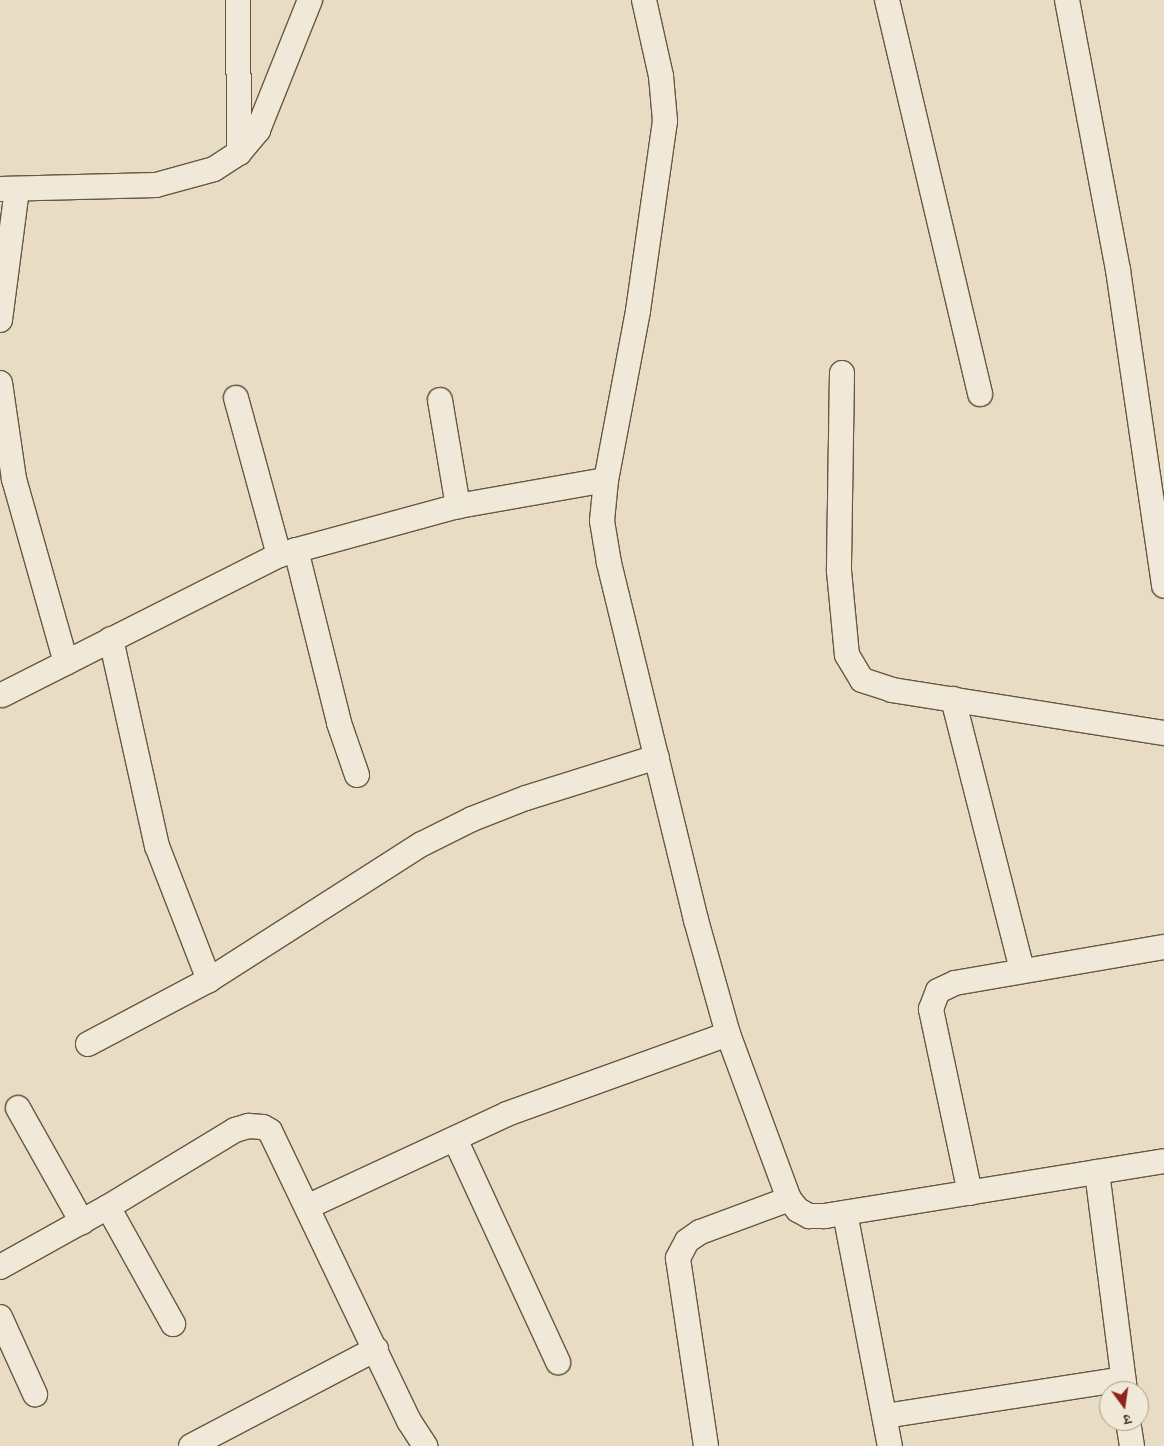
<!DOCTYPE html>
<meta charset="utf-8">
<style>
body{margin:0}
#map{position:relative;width:1164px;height:1446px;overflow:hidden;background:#e8ddc4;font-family:"Gentium Book Plus","Noto Serif Devanagari",serif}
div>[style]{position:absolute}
.roads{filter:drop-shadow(1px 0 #68583b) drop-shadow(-1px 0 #68583b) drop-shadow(0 1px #68583b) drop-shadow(0 -1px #68583b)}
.minor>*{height:24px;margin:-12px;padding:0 12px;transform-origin:12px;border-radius:12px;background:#f0e9d9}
span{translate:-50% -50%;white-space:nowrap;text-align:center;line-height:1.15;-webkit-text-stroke:5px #f0e9d9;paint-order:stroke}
.north{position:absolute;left:1099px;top:1381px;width:50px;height:50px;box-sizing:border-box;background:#f0e9d9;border:1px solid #a99d87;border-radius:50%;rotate:166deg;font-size:14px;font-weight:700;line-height:20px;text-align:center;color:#3e2b0d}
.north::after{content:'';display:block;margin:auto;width:18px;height:22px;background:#8f2418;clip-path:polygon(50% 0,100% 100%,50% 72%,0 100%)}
</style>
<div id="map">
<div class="roads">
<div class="minor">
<div style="left:238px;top:0;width:153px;rotate:89.6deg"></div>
<div style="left:644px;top:0;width:78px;rotate:77.4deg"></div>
<div style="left:661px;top:76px;width:45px;rotate:84.9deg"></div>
<div style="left:665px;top:121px;width:192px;rotate:98.1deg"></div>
<div style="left:638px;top:311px;width:172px;rotate:100.7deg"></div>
<div style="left:606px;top:480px;width:41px;rotate:95.6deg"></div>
<div style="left:602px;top:521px;width:43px;rotate:80.5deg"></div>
<div style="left:609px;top:563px;width:367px;rotate:76.3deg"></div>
<div style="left:696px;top:920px;width:118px;rotate:74.3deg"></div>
<div style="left:728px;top:1034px;width:176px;rotate:69.7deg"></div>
<div style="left:789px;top:1199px;width:14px;rotate:51deg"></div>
<div style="left:798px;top:1210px;width:13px;rotate:29deg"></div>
<div style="left:809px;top:1216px;width:16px"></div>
<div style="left:825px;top:1216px;width:343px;rotate:-9.2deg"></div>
<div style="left:887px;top:0;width:405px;rotate:76.7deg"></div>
<div style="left:1067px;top:0;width:275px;rotate:79.3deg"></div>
<div style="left:1118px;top:270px;width:319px;rotate:81.7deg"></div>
<div style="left:0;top:189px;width:156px;rotate:-1.5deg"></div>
<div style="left:156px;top:185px;width:60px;rotate:-15.4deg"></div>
<div style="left:214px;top:169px;width:30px;rotate:-33deg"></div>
<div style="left:239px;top:153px;width:30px;rotate:-50deg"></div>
<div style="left:258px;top:130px;width:140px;rotate:-68.2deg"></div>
<div style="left:0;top:320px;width:132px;rotate:-82.6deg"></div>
<div style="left:842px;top:373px;width:198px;rotate:90.9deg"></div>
<div style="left:839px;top:571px;width:84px;rotate:84.6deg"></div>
<div style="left:847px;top:655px;width:29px;rotate:59deg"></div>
<div style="left:862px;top:680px;width:32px;rotate:18deg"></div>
<div style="left:892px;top:690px;width:275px;rotate:9deg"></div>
<div style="left:0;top:383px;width:97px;rotate:81.7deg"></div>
<div style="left:14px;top:479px;width:191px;rotate:74.2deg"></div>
<div style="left:236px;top:398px;width:163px;rotate:74.7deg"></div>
<div style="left:440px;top:400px;width:108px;rotate:80.4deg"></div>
<div style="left:296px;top:550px;width:178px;rotate:76deg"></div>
<div style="left:339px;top:723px;width:55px;rotate:70.9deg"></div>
<div style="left:111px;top:639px;width:212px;rotate:77.5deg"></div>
<div style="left:157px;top:846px;width:144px;rotate:68.8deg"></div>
<div style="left:2px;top:695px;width:310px;rotate:-26.8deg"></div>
<div style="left:279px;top:555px;width:186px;rotate:-15.3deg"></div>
<div style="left:458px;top:506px;width:150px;rotate:-10deg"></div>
<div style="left:953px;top:699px;width:280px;rotate:75.7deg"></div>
<div style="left:88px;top:1044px;width:137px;rotate:-27.9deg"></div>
<div style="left:209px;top:980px;width:253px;rotate:-32.6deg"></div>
<div style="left:422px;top:844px;width:56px;rotate:-26.6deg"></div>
<div style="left:472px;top:819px;width:58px;rotate:-21.3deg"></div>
<div style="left:526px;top:798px;width:137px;rotate:-17.4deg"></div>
<div style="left:18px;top:1108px;width:131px;rotate:60.7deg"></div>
<div style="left:455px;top:1139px;width:246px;rotate:65.2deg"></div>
<div style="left:1097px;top:1172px;width:221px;rotate:82.7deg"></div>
<div style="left:970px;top:1193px;width:188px;rotate:-102deg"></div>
<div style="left:931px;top:1009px;width:19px;rotate:-69deg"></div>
<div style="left:938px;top:991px;width:19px;rotate:-25deg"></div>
<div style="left:955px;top:983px;width:212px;rotate:-9.8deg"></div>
<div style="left:108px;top:1207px;width:134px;rotate:60.9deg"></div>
<div style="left:307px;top:1207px;width:221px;rotate:-24.9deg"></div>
<div style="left:507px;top:1114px;width:235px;rotate:-19.9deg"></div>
<div style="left:845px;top:1213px;width:237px;rotate:79.1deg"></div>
<div style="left:0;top:1267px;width:124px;rotate:-29.1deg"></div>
<div style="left:108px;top:1207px;width:149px;rotate:-31.2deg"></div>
<div style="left:235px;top:1130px;width:14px;rotate:-17deg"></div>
<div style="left:248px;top:1126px;width:15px;rotate:4deg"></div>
<div style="left:263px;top:1127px;width:8px;rotate:30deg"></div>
<div style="left:270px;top:1131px;width:322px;rotate:64.4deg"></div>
<div style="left:409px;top:1421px;width:30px;rotate:57deg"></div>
<div style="left:0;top:1317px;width:85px;rotate:65.6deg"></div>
<div style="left:885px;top:1416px;width:241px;rotate:-8.8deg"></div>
<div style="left:1128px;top:1421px;width:25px;rotate:81deg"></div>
<div style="left:191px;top:1446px;width:209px;rotate:-27.7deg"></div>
<div style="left:706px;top:1446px;width:190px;rotate:-98.5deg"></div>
<div style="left:678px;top:1258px;width:19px;rotate:-62deg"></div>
<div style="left:687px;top:1241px;width:16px;rotate:-35deg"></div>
<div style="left:700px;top:1232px;width:95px;rotate:-20.3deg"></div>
</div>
</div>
<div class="north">उ</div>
</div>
